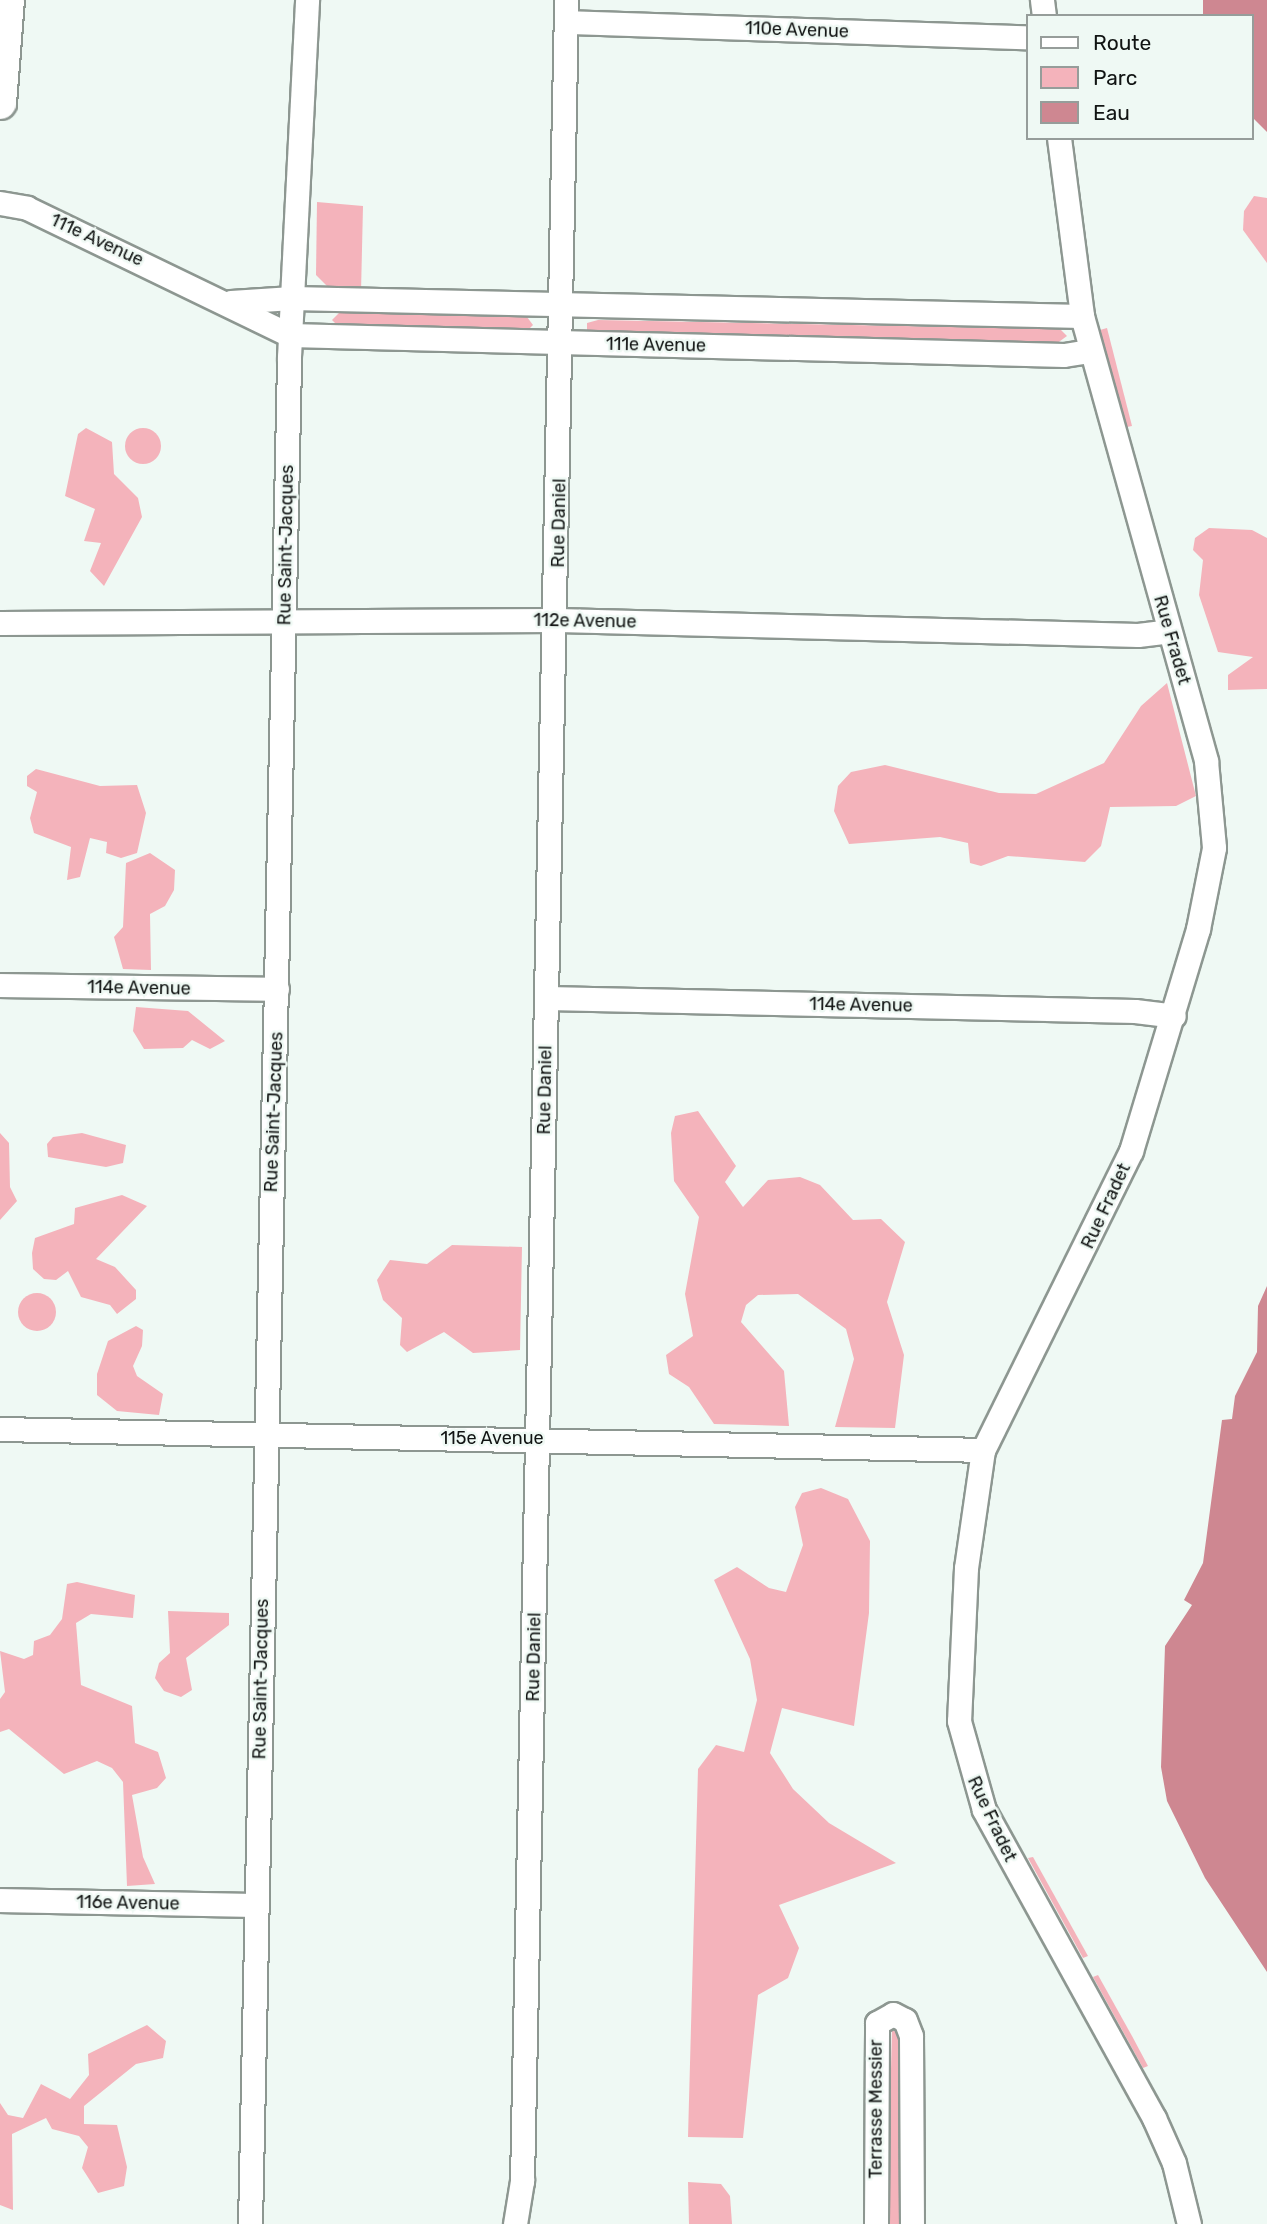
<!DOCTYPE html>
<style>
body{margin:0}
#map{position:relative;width:1267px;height:2224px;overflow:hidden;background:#eff9f4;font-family:Rubik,sans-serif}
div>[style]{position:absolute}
.green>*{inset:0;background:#f4b3bb}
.round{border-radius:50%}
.water>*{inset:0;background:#ce8791}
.roads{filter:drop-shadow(2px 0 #8d9791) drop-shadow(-2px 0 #8d9791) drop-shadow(0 2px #8d9791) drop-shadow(0 -2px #8d9791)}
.street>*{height:23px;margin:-11.5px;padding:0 11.5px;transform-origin:11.5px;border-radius:11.5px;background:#fff}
.secondary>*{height:32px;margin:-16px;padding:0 16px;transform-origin:16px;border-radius:16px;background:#fff}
span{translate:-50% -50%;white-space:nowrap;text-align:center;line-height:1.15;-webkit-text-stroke:5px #eff9f4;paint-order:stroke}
.street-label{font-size:18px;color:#111413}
.legend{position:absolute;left:1026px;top:14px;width:228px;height:126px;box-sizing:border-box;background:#eff9f4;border:2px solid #969d9a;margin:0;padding:9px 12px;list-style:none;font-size:21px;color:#111413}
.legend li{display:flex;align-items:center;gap:14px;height:35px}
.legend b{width:35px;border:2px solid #969d9a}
</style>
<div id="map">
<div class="green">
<div style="clip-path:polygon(1254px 196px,1267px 198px,1267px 263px,1243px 230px,1244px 211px)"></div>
<div style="clip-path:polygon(317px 202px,363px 206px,361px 292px,331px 290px,316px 275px)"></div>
<div style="clip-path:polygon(374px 310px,527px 317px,533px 325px,526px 332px,337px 325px,332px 320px,341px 311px)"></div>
<div style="clip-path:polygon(598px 320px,1060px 329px,1067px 336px,1056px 344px,587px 332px,587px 323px)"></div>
<div style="clip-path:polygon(1107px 328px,1132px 426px,1127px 427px,1100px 330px)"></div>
<div class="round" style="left:125px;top:428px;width:36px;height:36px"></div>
<div style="clip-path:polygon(86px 428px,112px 442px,114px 474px,138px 498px,142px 517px,104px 586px,90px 571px,101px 543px,84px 541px,95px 509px,65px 496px,78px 434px)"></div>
<div style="clip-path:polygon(1209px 528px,1252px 530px,1267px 538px,1267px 689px,1228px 690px,1228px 675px,1253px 657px,1218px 652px,1199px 595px,1203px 560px,1193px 550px,1195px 538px)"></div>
<div style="clip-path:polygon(1167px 683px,1196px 796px,1176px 806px,1110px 807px,1101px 846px,1085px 862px,1008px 856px,981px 866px,970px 863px,968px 843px,940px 837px,849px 844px,834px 811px,838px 786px,851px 772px,885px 765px,999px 793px,1036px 794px,1104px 763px,1141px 706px)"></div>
<div style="clip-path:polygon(36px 769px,100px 786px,137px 785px,146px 813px,137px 853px,121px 858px,106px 853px,107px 842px,90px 838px,80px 877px,67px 880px,71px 847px,34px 833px,30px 818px,37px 792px,27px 786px,27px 776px)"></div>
<div style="clip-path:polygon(150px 853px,175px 870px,174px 890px,165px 906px,150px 914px,151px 970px,123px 969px,114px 937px,123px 927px,126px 863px)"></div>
<div style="clip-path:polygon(136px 1007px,188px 1011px,225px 1041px,210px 1049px,192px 1040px,183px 1048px,144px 1049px,133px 1031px)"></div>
<div style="clip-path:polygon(698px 1111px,736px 1166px,725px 1182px,743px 1207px,768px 1180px,800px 1177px,820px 1185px,853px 1220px,881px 1219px,905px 1242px,887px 1302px,904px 1355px,895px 1428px,835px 1427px,854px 1359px,846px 1329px,798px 1294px,758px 1295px,746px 1305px,741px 1322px,784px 1371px,789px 1426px,714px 1424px,689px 1387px,669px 1374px,666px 1355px,693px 1336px,685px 1294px,699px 1217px,674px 1181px,671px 1133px,675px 1116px)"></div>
<div style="clip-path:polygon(0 1133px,9px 1143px,10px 1187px,17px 1201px,0 1220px)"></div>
<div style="clip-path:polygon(82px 1133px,126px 1145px,123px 1163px,106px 1167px,48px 1157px,47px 1144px,53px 1137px)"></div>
<div style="clip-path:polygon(122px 1195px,147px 1206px,96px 1259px,115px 1267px,136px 1290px,136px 1299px,117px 1314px,110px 1305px,81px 1297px,68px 1271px,56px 1280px,44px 1279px,33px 1269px,32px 1253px,35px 1238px,74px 1224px,75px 1208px)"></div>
<div style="clip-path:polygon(452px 1245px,522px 1247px,520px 1350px,473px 1353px,444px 1332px,407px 1352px,400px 1345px,402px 1318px,383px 1300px,377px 1280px,390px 1260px,427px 1264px)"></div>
<div class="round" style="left:18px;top:1293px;width:38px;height:38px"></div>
<div style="clip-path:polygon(136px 1326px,143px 1330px,142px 1346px,133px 1366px,137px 1376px,163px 1394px,159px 1415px,117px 1411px,97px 1395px,97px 1374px,108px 1341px)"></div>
<div style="clip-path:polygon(821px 1488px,848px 1499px,870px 1541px,869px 1613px,854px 1726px,782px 1708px,770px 1753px,793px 1789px,829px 1823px,896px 1863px,779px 1905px,799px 1948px,788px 1978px,758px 1995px,743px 2138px,688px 2137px,698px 1769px,716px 1745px,744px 1752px,757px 1700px,750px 1659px,714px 1580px,737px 1567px,769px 1588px,786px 1592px,803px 1545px,795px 1507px,802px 1493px)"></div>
<div style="clip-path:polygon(77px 1582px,135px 1595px,133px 1618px,91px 1614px,76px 1623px,81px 1685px,132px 1706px,135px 1743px,158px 1752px,166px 1778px,157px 1788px,132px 1795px,143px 1857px,155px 1884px,127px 1886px,123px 1782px,112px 1768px,97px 1761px,64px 1774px,9px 1729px,0 1732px,0 1699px,5px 1692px,0 1651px,24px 1659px,33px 1655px,34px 1641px,50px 1635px,62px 1619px,67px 1584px)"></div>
<div style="clip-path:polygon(168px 1611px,229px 1613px,229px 1625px,186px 1658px,192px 1690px,181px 1697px,164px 1691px,155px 1678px,159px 1663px,170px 1653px)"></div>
<div style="clip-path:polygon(1033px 1857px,1088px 1956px,1083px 1958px,1028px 1858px)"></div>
<div style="clip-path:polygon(1098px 1975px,1132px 2036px,1148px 2066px,1143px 2068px,1093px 1977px)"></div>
<div style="clip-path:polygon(147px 2025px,166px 2041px,163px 2058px,136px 2064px,84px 2106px,84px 2124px,117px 2125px,127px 2167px,124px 2186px,98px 2193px,82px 2168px,88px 2147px,79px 2136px,52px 2129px,46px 2118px,12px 2134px,13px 2210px,0 2205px,0 2103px,8px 2115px,23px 2118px,41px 2084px,70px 2099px,89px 2075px,88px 2054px)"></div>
<div style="clip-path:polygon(892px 2030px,900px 2034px,903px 2224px,887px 2224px)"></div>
<div style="clip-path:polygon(688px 2182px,721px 2184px,730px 2196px,732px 2224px,689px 2224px)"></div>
</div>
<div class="water">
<div style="clip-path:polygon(1203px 0,1267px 0,1267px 132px,1251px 116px,1251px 16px,1203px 16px)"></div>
<div style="clip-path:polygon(1267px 1286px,1267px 1972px,1205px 1878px,1167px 1801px,1161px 1767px,1165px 1646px,1192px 1605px,1184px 1600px,1203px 1563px,1222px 1420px,1232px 1419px,1235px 1396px,1257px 1352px,1258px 1306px)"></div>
</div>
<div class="roads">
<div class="street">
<div style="left:1042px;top:0;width:16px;rotate:83deg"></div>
<div style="left:567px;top:22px;width:460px;rotate:1.9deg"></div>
<div style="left:1059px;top:138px;width:179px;rotate:82.6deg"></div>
<div style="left:1082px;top:316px;width:462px;rotate:74.4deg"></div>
<div style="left:1206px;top:761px;width:87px;rotate:84.7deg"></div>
<div style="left:1214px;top:848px;width:83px;rotate:101.2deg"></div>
<div style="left:1198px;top:929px;width:232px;rotate:106.8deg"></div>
<div style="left:1131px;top:1151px;width:334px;rotate:116.3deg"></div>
<div style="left:983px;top:1450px;width:119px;rotate:98.2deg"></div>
<div style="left:966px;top:1568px;width:153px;rotate:92.6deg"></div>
<div style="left:959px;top:1721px;width:92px;rotate:74.3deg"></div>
<div style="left:984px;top:1810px;width:352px;rotate:61.1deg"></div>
<div style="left:1154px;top:2118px;width:49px;rotate:66deg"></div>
<div style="left:1174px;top:2163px;width:63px;rotate:76.2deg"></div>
<div style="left:0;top:203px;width:27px;rotate:10deg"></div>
<div style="left:27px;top:208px;width:292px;rotate:25.8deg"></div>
<div style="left:290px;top:335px;width:774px;rotate:1.48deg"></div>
<div style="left:1064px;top:355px;width:26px;rotate:-9deg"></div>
<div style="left:231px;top:302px;width:61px;rotate:-3.8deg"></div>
<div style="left:292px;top:298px;width:790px;rotate:1.31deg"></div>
<div style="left:0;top:623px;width:558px;rotate:-0.31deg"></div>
<div style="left:558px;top:620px;width:580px;rotate:1.48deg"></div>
<div style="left:1138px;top:635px;width:31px;rotate:-7deg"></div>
<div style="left:0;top:985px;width:277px;rotate:0.8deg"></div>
<div style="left:547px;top:998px;width:588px;rotate:1.27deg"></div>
<div style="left:1135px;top:1011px;width:39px;rotate:7deg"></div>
<div style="left:0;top:1429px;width:983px;rotate:1.22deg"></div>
<div style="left:0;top:1900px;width:256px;rotate:1.1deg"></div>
<div style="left:250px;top:2224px;width:1867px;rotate:-88.8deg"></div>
<div style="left:289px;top:357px;width:357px;rotate:-87.1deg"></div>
<div style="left:515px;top:2224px;width:44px;rotate:-80.8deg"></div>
<div style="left:522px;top:2181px;width:2181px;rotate:-88.84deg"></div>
<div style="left:876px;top:2224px;width:201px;rotate:-89.7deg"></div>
<div style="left:877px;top:2023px;width:18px;rotate:-29deg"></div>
<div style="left:893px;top:2014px;width:13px;rotate:27deg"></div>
<div style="left:905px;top:2020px;width:17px;rotate:69deg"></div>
<div style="left:911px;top:2036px;width:188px;rotate:89.7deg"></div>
</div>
<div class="secondary">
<div style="left:0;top:103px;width:103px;rotate:-85.6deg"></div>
</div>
</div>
<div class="street-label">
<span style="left:797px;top:30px;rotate:2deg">110e Avenue</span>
<span style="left:97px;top:240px;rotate:25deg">111e Avenue</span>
<span style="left:656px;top:345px;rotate:1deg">111e Avenue</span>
<span style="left:559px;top:523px;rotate:-89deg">Rue Daniel</span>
<span style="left:286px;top:545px;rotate:-89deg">Rue Saint-Jacques</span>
<span style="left:585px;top:621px;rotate:1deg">112e Avenue</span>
<span style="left:1172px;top:640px;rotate:74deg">Rue Fradet</span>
<span style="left:139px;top:988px;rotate:1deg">114e Avenue</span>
<span style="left:861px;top:1005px;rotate:1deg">114e Avenue</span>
<span style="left:545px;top:1090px;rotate:-89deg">Rue Daniel</span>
<span style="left:274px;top:1112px;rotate:-88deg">Rue Saint-Jacques</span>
<span style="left:1106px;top:1206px;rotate:-65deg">Rue Fradet</span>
<span style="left:492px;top:1438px">115e Avenue</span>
<span style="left:534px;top:1657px;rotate:-89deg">Rue Daniel</span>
<span style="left:261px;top:1679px;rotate:-89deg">Rue Saint-Jacques</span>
<span style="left:992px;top:1819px;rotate:65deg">Rue Fradet</span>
<span style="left:128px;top:1903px;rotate:1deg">116e Avenue</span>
<span style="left:876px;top:2109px;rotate:-90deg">Terrasse Messier</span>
</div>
<ul class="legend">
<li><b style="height:9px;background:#fff"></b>Route</li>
<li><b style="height:19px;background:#f4b3bb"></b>Parc</li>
<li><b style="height:19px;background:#ce8791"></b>Eau</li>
</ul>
</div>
